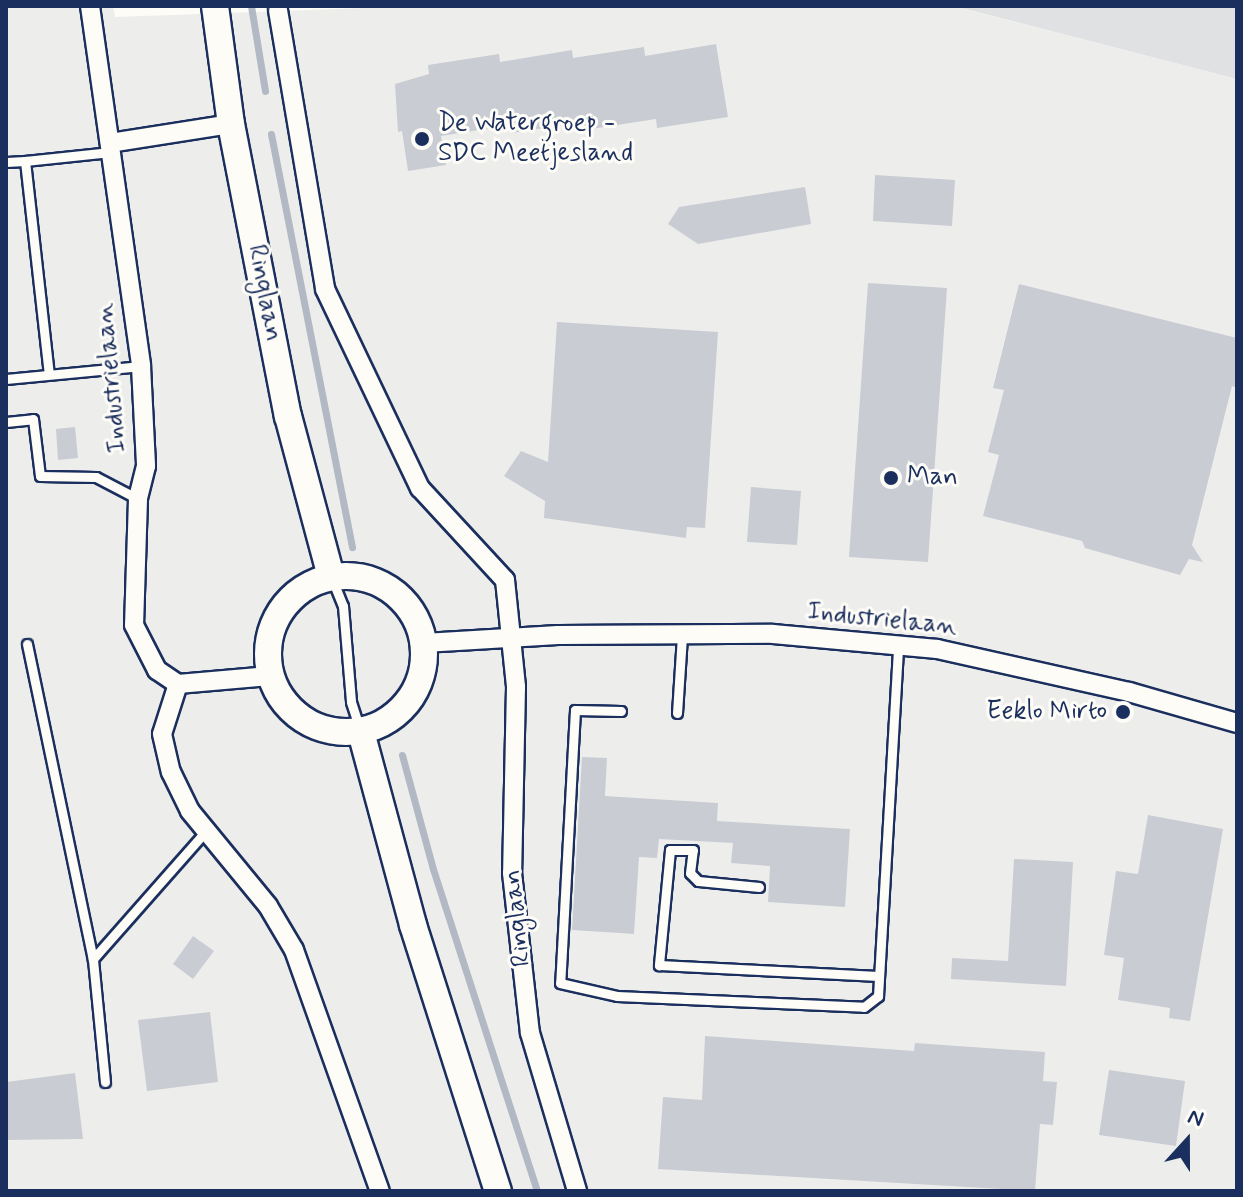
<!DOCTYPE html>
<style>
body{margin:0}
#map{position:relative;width:1243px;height:1197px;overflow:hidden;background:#fdfcf7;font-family:Mynerve,sans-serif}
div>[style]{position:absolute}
.built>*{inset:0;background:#edeeec}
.green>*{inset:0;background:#e0e1e3}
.stream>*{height:7px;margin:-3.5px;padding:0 3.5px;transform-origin:3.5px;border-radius:3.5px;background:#b3b8c5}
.building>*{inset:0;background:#c9ccd3}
.roads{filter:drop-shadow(2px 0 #1b2f5e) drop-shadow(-2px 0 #1b2f5e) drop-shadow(0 2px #1b2f5e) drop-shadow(0 -2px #1b2f5e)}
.service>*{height:9px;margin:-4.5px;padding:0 4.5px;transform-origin:4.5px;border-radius:4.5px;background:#fdfcf7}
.minor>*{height:18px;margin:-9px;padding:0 9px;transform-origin:9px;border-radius:9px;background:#fdfcf7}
.secondary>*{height:26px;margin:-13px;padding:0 13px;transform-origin:13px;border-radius:13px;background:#fdfcf7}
.secondary>.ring{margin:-13px;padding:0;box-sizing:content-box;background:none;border:26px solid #fdfcf7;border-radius:50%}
.dots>*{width:22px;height:22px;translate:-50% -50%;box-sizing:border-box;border:4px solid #fdfcf7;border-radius:50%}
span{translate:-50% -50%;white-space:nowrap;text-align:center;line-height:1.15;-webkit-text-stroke:6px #fdfcf7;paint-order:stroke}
.poi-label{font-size:26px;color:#1b2f5e}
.left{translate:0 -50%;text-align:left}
.right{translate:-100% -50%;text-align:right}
.street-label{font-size:26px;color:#1b2f5e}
.frame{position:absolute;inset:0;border:8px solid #1b2f5e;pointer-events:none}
.north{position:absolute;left:1147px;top:1101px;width:80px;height:80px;-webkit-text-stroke:6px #fdfcf7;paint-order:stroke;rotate:21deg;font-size:22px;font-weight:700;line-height:32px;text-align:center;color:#1b2f5e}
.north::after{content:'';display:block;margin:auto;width:28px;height:36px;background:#1b2f5e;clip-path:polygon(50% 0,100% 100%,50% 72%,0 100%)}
</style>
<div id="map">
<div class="built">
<div style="clip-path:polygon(6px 6px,113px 6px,115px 17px,418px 6px,953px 6px,1237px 79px,1237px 1191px,6px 1191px)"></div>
</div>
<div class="green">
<div style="clip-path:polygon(1237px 6px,1237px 79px,958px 7px,959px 6px)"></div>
</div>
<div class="stream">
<div style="left:251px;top:6px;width:86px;rotate:80.6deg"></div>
<div style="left:271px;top:134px;width:421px;rotate:78.9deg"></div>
<div style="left:402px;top:755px;width:118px;rotate:74.8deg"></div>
<div style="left:433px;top:869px;width:338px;rotate:72.1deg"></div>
</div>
<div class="building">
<div style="clip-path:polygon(716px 44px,728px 117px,657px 128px,656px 119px,585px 130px,583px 122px,512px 133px,510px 125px,441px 136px,446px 165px,408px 171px,402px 131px,398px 132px,395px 84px,429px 74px,428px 65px,499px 54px,500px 62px,572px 50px,573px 58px,644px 47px,645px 56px)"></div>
<div style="clip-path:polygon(875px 175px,955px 180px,952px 226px,873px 221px)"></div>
<div style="clip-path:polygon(805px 187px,811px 224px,698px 244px,668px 224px,679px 207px)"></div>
<div style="clip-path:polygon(868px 283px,947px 288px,928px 562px,849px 557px)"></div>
<div style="clip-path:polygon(1019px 284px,1237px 338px,1237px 388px,1232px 386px,1192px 545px,1203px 562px,1189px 559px,1180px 575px,1085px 548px,1082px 541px,983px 516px,999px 455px,988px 452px,1004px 390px,993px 388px)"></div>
<div style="clip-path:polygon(557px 322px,718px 332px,705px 528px,687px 527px,686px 538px,544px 518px,545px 501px,504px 476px,521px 451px,548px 462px)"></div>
<div style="clip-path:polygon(75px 427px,78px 458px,58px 460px,56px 429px)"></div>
<div style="clip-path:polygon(751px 487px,801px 491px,797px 545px,747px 542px)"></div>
<div style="clip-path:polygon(582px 757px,607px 758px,605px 796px,718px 803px,717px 821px,850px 829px,845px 907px,768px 902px,770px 866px,731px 863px,733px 843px,659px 839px,657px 858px,639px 857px,634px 934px,572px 930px)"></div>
<div style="clip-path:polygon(1148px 815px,1223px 829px,1190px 1021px,1169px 1018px,1170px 1008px,1118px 1000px,1124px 958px,1104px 955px,1116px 871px,1138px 874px)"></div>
<div style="clip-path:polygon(1014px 859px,1073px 862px,1066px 986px,951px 979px,952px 958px,1008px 961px)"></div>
<div style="clip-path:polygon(193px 936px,214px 951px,193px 979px,173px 964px)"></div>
<div style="clip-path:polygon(210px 1012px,218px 1082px,147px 1091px,138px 1020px)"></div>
<div style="clip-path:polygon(705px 1036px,914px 1051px,915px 1043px,1045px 1052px,1043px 1081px,1057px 1082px,1053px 1125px,1040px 1124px,1035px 1191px,658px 1169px,663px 1097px,702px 1100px)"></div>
<div style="clip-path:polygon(1109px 1070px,1185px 1081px,1176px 1146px,1099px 1135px)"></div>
<div style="clip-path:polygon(75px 1073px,83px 1139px,6px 1140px,6px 1082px)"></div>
</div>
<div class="roads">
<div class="service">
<div style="left:25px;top:161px;width:86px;rotate:-6deg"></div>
<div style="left:6px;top:162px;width:19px;rotate:-3deg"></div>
<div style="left:25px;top:161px;width:214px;rotate:83.6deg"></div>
<div style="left:6px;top:379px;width:136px;rotate:-5.5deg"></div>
<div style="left:6px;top:422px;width:27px;rotate:-6deg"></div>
<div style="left:33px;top:419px;width:57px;rotate:83deg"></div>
<div style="left:40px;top:476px;width:56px;rotate:1deg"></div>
<div style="left:96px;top:477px;width:47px;rotate:27.6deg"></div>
<div style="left:332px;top:579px;width:29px;rotate:68deg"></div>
<div style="left:343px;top:606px;width:96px;rotate:85.2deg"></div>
<div style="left:351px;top:702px;width:28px;rotate:72deg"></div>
<div style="left:27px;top:644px;width:322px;rotate:78.2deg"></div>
<div style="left:621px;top:711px;width:46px;rotate:-178.8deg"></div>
<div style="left:575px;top:710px;width:273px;rotate:93.1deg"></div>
<div style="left:560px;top:983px;width:58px;rotate:12.8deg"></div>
<div style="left:617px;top:996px;width:247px;rotate:2.5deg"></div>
<div style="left:864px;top:1007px;width:18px;rotate:-38deg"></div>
<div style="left:878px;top:996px;width:352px;rotate:-86.7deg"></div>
<div style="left:677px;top:713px;width:78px;rotate:-86.3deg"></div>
<div style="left:759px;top:887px;width:61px;rotate:-174.4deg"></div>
<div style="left:698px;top:881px;width:11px;rotate:-135deg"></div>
<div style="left:690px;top:873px;width:23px;rotate:-83deg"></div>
<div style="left:693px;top:850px;width:23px;rotate:180deg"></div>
<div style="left:670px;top:850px;width:116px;rotate:95.5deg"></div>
<div style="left:659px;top:965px;width:220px;rotate:2.9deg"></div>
<div style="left:105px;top:1082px;width:124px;rotate:-95.6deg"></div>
<div style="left:93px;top:959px;width:169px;rotate:-48.6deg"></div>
</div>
<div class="minor">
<div style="left:90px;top:6px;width:364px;rotate:81.9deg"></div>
<div style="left:141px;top:366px;width:100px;rotate:87.1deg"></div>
<div style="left:146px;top:466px;width:34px;rotate:104deg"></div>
<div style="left:138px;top:499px;width:126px;rotate:91.8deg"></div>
<div style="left:134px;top:625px;width:51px;rotate:62.9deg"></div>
<div style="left:157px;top:670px;width:25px;rotate:34deg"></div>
<div style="left:178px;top:684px;width:92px;rotate:-5deg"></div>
<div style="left:278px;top:10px;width:283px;rotate:80.4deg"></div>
<div style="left:325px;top:289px;width:221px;rotate:64.5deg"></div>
<div style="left:420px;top:488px;width:125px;rotate:47.3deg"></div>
<div style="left:505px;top:580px;width:108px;rotate:84.1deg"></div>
<div style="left:516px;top:687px;width:186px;rotate:91.2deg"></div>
<div style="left:512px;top:873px;width:161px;rotate:83.6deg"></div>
<div style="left:530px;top:1033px;width:165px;rotate:73.4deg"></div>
<div style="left:110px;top:143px;width:122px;rotate:-8.9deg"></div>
<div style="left:424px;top:643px;width:134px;rotate:-3.4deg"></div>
<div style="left:558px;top:635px;width:215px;rotate:-0.3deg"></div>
<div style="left:773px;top:634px;width:165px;rotate:5.2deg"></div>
<div style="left:937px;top:649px;width:197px;rotate:12.6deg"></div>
<div style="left:1129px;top:692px;width:112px;rotate:16deg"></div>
<div style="left:178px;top:684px;width:52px;rotate:107.7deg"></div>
<div style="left:162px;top:734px;width:39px;rotate:77deg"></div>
<div style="left:171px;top:772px;width:43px;rotate:64deg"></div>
<div style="left:190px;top:811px;width:123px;rotate:50.6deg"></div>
<div style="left:268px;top:906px;width:51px;rotate:59.4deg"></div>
<div style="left:294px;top:950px;width:256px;rotate:70.4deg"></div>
</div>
<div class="secondary">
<div style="left:215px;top:6px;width:119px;rotate:82.3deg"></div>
<div style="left:231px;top:124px;width:298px;rotate:79deg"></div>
<div style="left:288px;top:416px;width:166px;rotate:75deg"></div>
<div class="ring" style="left:268px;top:576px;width:130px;height:130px"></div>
<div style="left:361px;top:732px;width:200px;rotate:74.9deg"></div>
<div style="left:413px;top:925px;width:279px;rotate:72.3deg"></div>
</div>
</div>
<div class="dots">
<div style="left:422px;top:139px;background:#1b2f5e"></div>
<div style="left:891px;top:478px;background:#1b2f5e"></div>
<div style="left:1123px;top:712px;background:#1b2f5e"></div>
</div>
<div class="poi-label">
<span class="left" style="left:438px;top:139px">De Watergroep -<br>SDC Meetjesland</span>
<span class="left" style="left:907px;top:478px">Man</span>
<span class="right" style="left:1107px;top:712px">Eeklo Mirto</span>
</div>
<div class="street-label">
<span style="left:264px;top:293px;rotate:79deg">Ringlaan</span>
<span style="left:112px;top:378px;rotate:-95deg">Industrielaan</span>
<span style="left:882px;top:620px;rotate:6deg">Industrielaan</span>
<span style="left:518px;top:918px;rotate:-96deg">Ringlaan</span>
</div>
<div class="frame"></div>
<div class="north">N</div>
</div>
